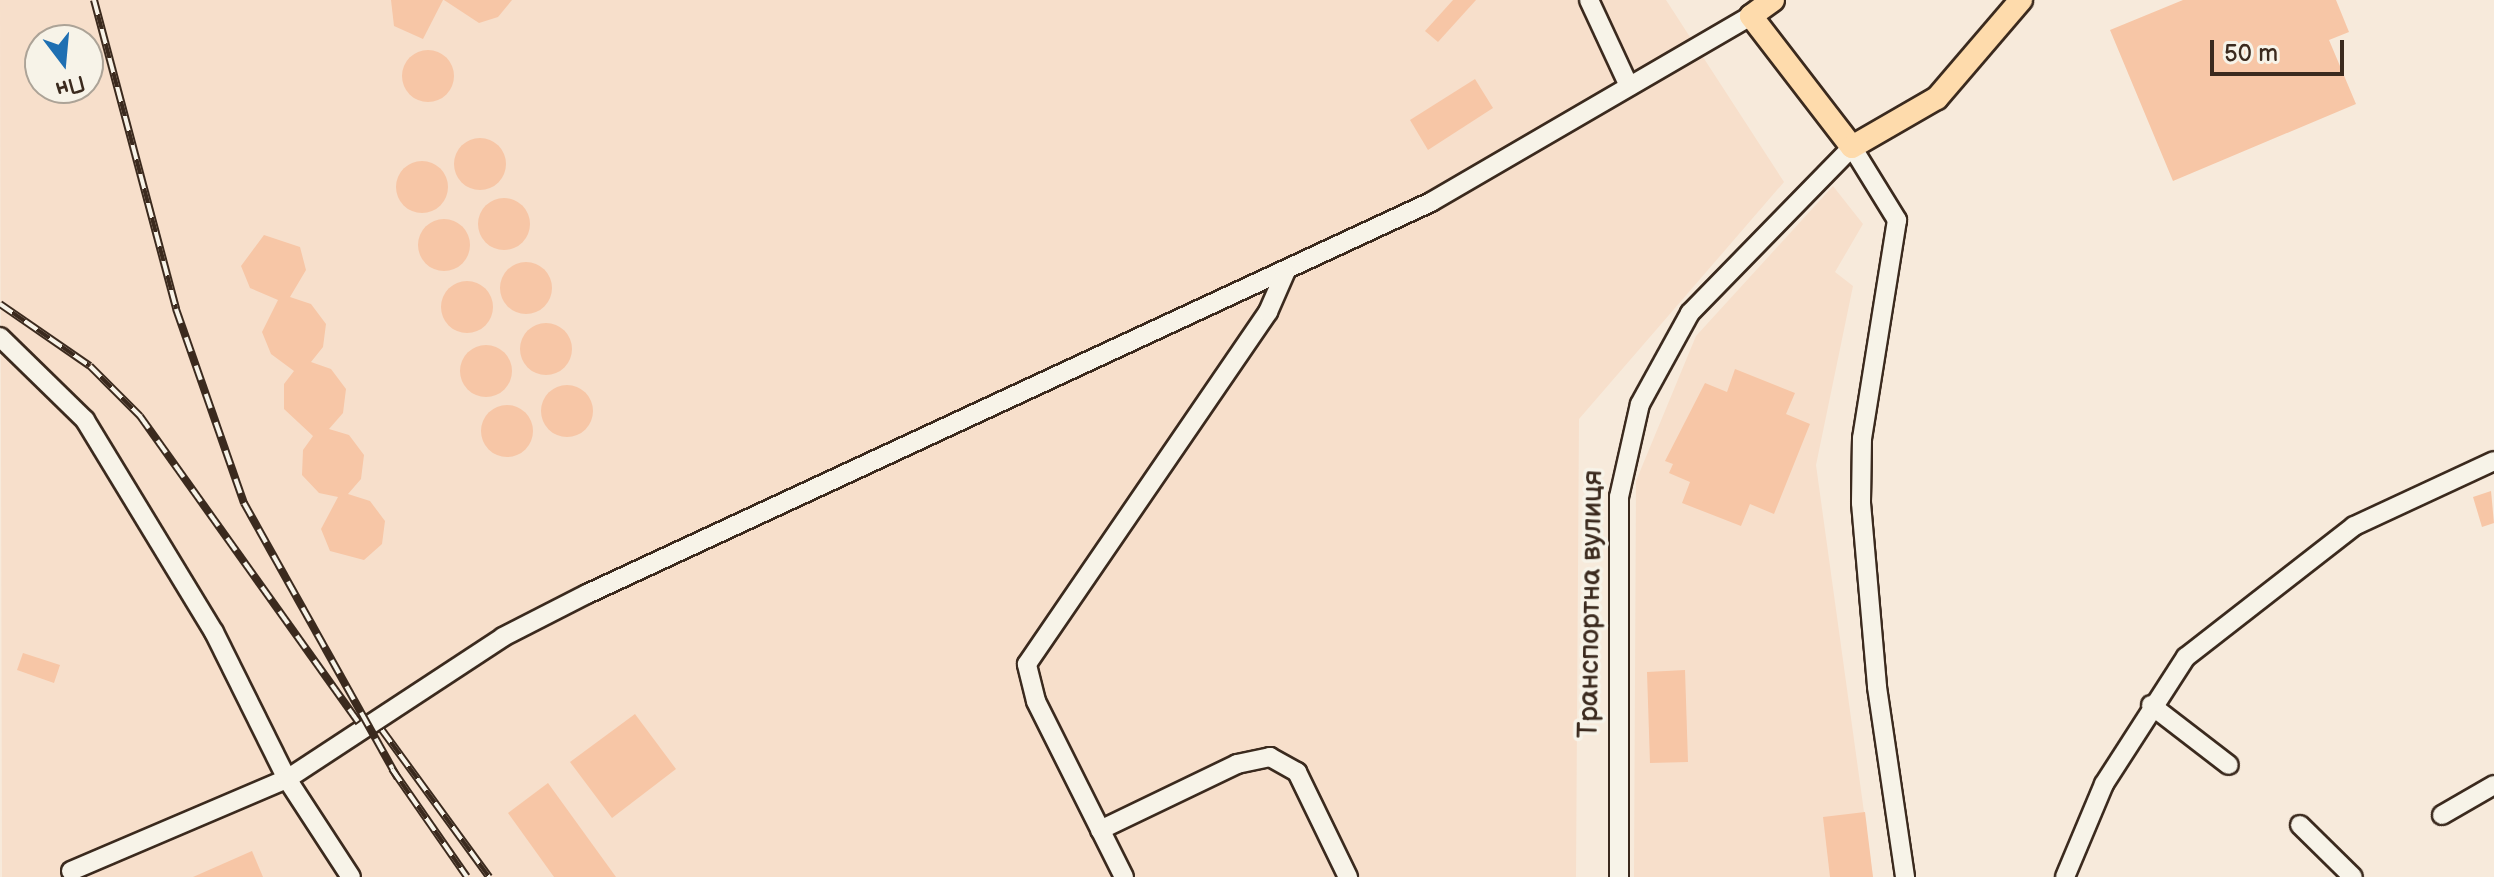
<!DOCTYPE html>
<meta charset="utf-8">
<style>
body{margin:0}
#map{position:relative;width:2494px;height:877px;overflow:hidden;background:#f7eadb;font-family:"Balsamiq Sans",sans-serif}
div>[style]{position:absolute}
.built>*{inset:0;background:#f7dfcb}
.building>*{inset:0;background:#f7c6a6}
.round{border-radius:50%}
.roads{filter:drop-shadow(2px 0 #3b2a1e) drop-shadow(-2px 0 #3b2a1e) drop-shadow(0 2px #3b2a1e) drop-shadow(0 -2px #3b2a1e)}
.minor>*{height:18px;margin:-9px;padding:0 9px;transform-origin:9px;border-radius:9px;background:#f7f3e8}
.major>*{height:22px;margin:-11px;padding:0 11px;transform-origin:11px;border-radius:11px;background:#fedbac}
.rail>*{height:8px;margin-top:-4px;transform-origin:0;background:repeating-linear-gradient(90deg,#f7f3e8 0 15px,#3b2a1e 0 30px);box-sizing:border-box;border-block:2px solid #3b2a1e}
span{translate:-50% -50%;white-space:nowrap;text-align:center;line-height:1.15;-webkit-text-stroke:7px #f7f3e8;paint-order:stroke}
.street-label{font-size:28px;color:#3b2a1e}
.north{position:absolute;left:24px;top:24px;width:80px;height:80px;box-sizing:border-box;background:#f7f3e8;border:2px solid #aca397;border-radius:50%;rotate:164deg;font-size:22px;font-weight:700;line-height:32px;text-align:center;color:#3b2a1e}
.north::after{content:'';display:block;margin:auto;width:28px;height:36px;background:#1f6fb2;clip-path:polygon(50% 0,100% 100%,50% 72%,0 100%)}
.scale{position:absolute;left:2210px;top:40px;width:134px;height:36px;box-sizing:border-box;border:4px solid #3b2a1e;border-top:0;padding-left:10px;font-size:24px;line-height:28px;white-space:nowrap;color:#3b2a1e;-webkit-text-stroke:6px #f7f3e8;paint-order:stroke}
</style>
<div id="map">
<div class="built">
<div style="clip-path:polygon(evenodd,0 0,1666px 0,1784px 182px,1579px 419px,1576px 877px,2px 877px,0 0,40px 40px,88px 40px,88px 88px,40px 88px,40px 40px)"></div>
<div style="clip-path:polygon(1833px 186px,1863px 224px,1835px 272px,1853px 286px,1816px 465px,1873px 877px,1634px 877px,1636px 481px,1696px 336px)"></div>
</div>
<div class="building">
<div style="clip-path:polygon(391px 0,443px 0,423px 39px,394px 26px)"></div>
<div style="clip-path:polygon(444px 0,512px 0,498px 17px,479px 23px)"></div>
<div style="clip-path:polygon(1453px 0,1476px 0,1438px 42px,1425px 31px)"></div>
<div style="clip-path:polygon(2183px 0,2336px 0,2349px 32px,2329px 40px,2356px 104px,2173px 181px,2110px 30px)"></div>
<div class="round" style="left:402px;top:50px;width:52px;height:52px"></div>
<div style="clip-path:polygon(1475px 79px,1493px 108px,1428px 150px,1410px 120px)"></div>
<div class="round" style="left:454px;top:138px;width:52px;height:52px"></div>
<div class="round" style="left:396px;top:161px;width:52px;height:52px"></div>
<div class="round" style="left:478px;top:198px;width:52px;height:52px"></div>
<div class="round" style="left:418px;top:219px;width:52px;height:52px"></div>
<div style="clip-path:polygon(264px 235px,300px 247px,306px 270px,290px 297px,311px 304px,326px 324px,323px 347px,311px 362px,331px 369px,346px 389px,343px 413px,329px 429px,349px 435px,364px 455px,361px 479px,348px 494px,370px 501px,385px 521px,382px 544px,364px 560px,330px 551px,321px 529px,338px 497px,319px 493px,302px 475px,303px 450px,313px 436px,284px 409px,284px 384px,294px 371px,271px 354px,262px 332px,278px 300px,250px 288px,241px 266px)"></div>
<div class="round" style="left:500px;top:262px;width:52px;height:52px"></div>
<div class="round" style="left:441px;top:281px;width:52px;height:52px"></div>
<div class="round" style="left:520px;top:323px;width:52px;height:52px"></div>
<div class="round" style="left:460px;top:345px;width:52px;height:52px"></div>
<div style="clip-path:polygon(1735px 369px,1795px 393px,1786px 414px,1810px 424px,1774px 514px,1750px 504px,1741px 526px,1682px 503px,1690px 482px,1669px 473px,1673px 464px,1665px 461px,1705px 383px,1727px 392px)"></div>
<div class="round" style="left:541px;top:385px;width:52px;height:52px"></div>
<div class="round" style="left:481px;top:405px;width:52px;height:52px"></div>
<div style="clip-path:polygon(2491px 491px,2494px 523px,2482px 527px,2473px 497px)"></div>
<div style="clip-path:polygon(23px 653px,60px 665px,54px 683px,17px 670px)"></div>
<div style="clip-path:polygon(1685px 670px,1688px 762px,1650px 763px,1647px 672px)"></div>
<div style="clip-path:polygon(635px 714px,676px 769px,612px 818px,570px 762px)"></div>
<div style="clip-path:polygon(548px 783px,616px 877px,554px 877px,508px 813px)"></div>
<div style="clip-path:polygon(1865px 812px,1873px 877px,1830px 877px,1823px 817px)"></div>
<div style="clip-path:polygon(252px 851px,263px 877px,193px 877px)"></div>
</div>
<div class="roads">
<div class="minor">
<div style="left:1589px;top:0;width:95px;rotate:65.1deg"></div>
<div style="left:0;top:337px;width:119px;rotate:44.3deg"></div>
<div style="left:85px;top:420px;width:248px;rotate:58.7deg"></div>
<div style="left:214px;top:632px;width:164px;rotate:63.6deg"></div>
<div style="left:287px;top:779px;width:117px;rotate:56.9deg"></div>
<div style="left:2151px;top:705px;width:98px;rotate:37.6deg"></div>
<div style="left:2442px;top:815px;width:60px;rotate:-30deg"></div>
<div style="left:2300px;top:825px;width:74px;rotate:44.5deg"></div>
<div style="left:1100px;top:830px;width:152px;rotate:-25.7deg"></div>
<div style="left:1237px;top:764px;width:34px;rotate:-12deg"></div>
<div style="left:1270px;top:757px;width:31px;rotate:29deg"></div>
<div style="left:1297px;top:772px;width:117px;rotate:64.1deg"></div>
<div style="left:71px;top:871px;width:235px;rotate:-23.1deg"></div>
<div style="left:287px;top:779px;width:258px;rotate:-33.3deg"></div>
<div style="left:503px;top:637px;width:94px;rotate:-27.1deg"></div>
<div style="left:587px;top:594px;width:931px;rotate:-24.91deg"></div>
<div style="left:1431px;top:202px;width:370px;rotate:-30.2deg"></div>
<div style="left:1124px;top:877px;width:197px;rotate:-116.6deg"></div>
<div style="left:1036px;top:701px;width:38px;rotate:-104deg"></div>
<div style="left:1027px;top:664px;width:427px;rotate:-55.6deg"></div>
<div style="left:1268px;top:312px;width:43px;rotate:-66.4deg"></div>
<div style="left:1619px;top:877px;width:380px;rotate:-90deg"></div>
<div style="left:1619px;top:497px;width:95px;rotate:-77.3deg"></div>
<div style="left:1640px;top:404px;width:104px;rotate:-61.2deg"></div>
<div style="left:1690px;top:313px;width:232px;rotate:-45.7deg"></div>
<div style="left:1852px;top:147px;width:86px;rotate:58.3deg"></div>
<div style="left:1897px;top:220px;width:221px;rotate:99.1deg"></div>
<div style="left:1862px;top:438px;width:65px;rotate:90.9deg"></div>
<div style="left:1861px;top:503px;width:185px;rotate:85deg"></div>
<div style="left:1877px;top:687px;width:192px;rotate:81.6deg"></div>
<div style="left:2065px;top:877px;width:101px;rotate:-67.2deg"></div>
<div style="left:2104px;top:784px;width:151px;rotate:-57.2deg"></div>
<div style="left:2186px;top:657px;width:213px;rotate:-37.9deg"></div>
<div style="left:2354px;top:526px;width:154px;rotate:-24.9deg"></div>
</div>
<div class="major">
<div style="left:1773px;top:0;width:27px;rotate:144deg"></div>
<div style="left:1751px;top:16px;width:165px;rotate:52.4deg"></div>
<div style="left:1852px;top:147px;width:98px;rotate:-30deg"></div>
<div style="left:1937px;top:98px;width:129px;rotate:-49.4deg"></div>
</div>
</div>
<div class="rail">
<div style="left:94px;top:0;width:320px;rotate:75.1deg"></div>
<div style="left:176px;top:309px;width:206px;rotate:70.7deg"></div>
<div style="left:244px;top:503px;width:315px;rotate:60.8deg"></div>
<div style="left:0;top:304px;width:109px;rotate:34.6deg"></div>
<div style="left:90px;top:366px;width:71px;rotate:45deg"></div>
<div style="left:140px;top:416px;width:377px;rotate:54.5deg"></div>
<div style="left:382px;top:730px;width:182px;rotate:53.9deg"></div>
<div style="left:392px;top:769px;width:131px;rotate:55.2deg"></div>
</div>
<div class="street-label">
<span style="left:1591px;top:604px;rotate:-89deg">Транспортна вулиця</span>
</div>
<div class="north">Пн</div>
<div class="scale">50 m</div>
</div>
